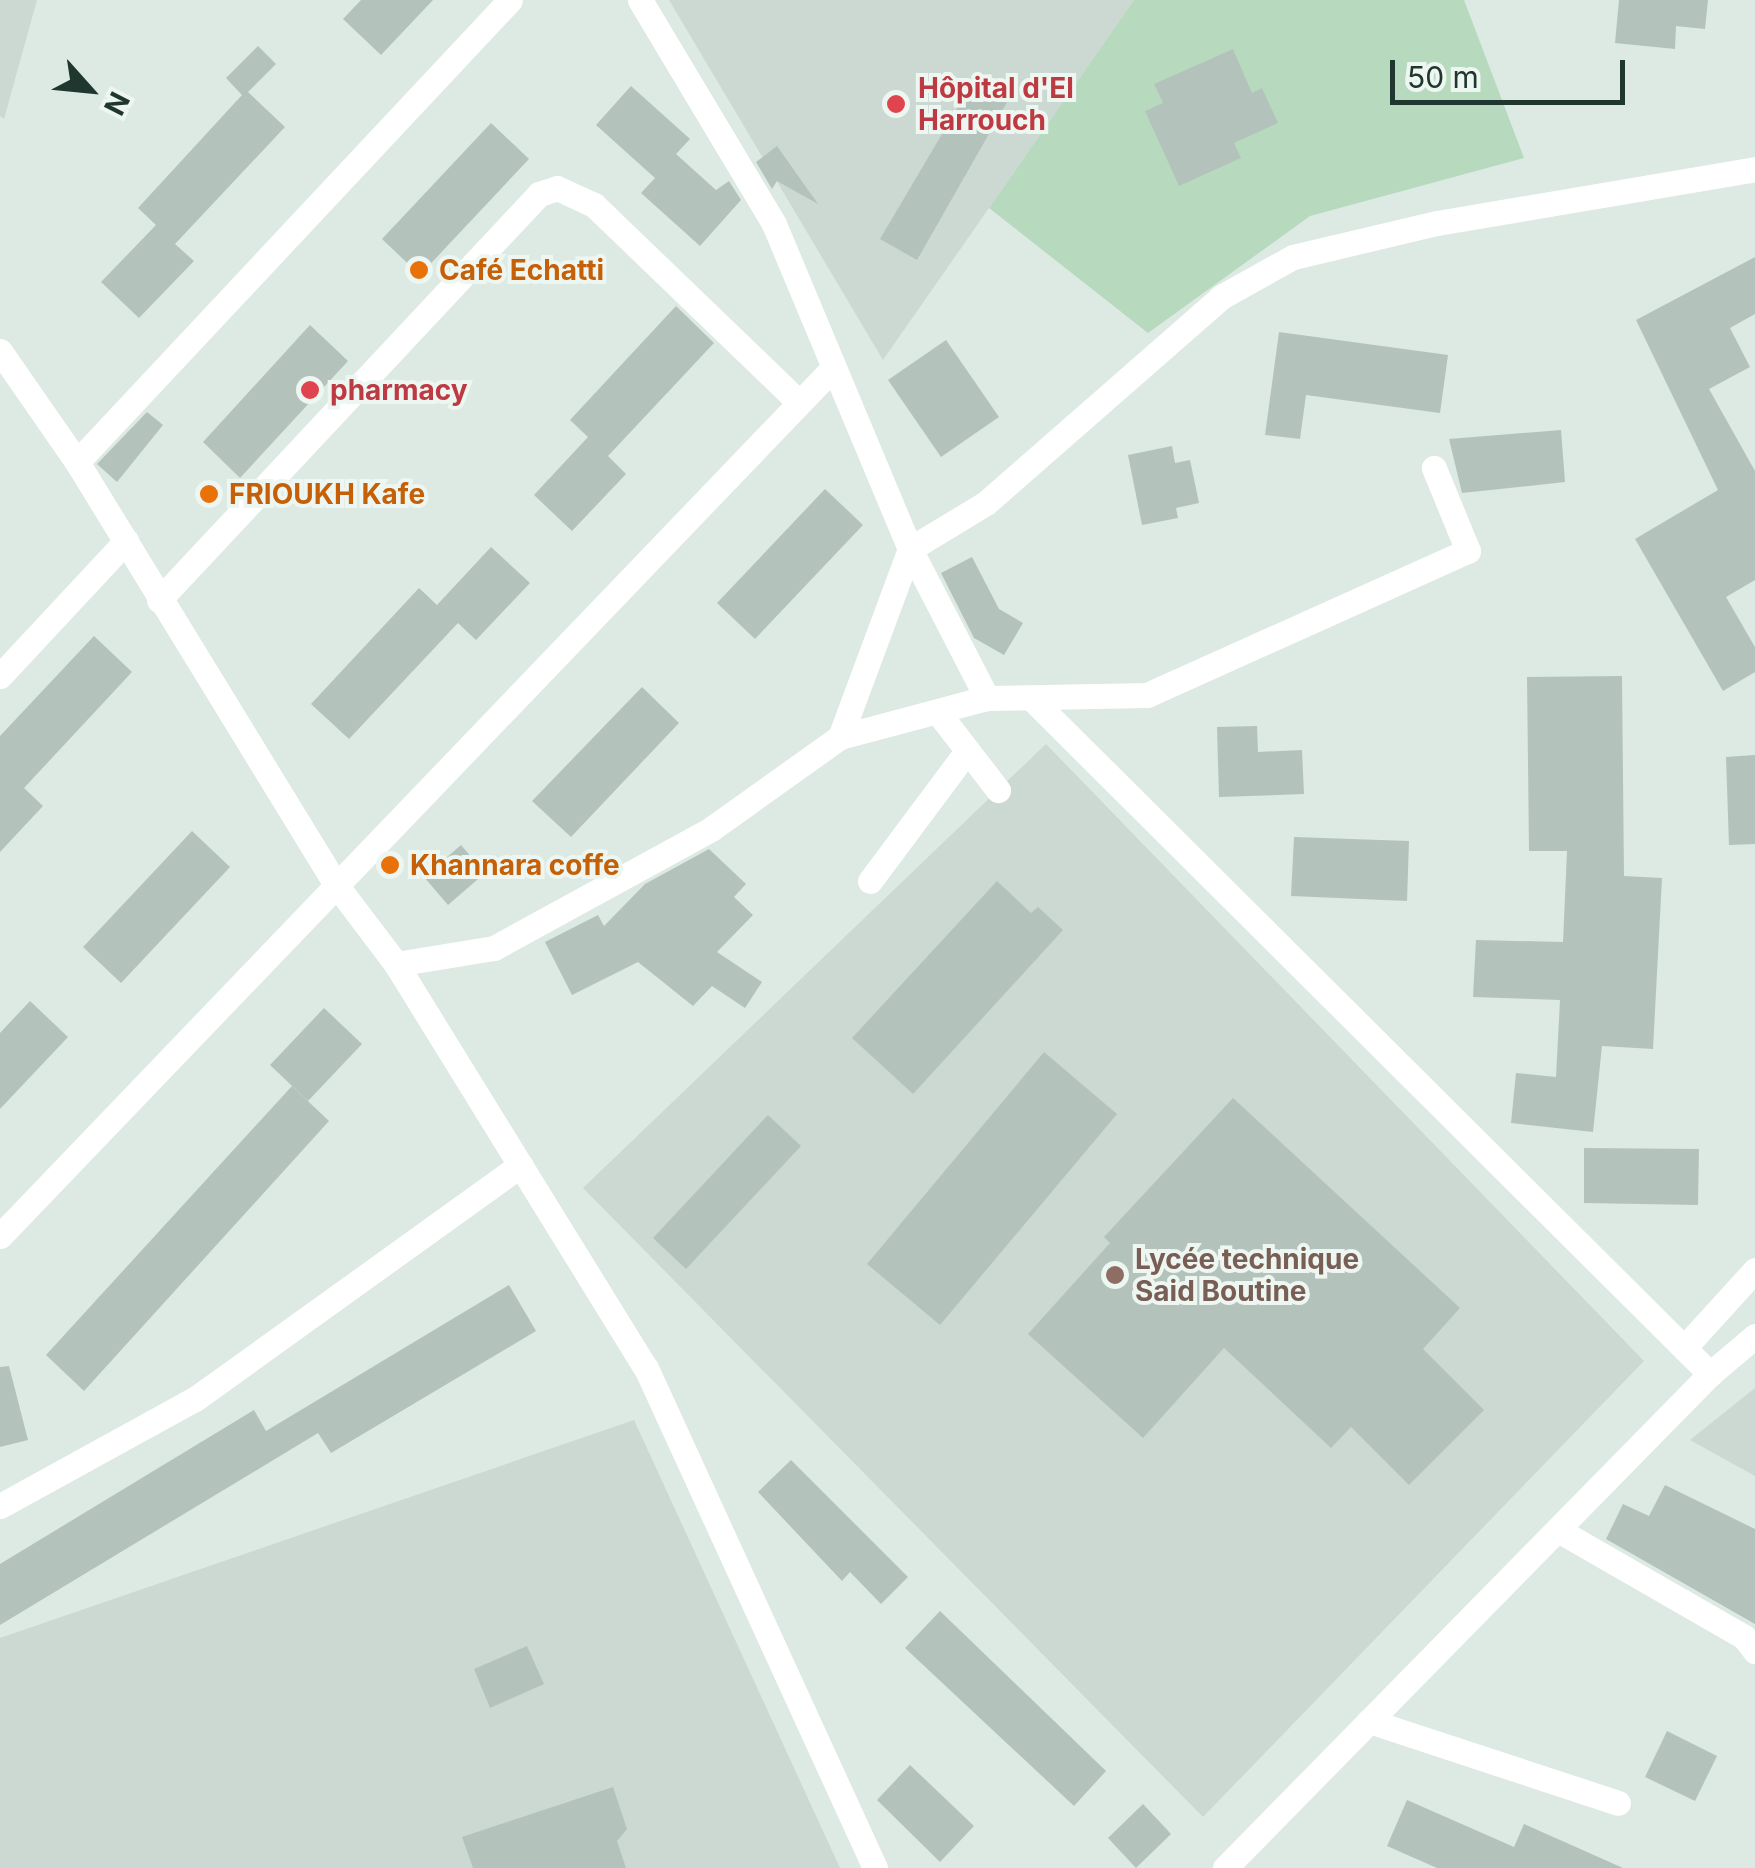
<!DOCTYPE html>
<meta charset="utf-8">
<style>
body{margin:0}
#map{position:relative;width:1755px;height:1868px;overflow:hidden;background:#dde9e3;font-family:Inter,sans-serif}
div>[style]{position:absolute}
.built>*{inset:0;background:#ccd8d2}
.green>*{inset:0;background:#b7d9be}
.building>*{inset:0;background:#b3c3bc}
.minor>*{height:25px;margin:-12.5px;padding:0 12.5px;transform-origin:12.5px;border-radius:12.5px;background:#fff}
.dots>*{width:28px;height:28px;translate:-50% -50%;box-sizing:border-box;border:5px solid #edf6f1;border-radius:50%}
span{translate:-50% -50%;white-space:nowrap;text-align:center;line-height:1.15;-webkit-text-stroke:8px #edf6f1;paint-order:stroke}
.health-label{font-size:28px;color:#be3a42;font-weight:700}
.left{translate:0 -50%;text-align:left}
.food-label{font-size:28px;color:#c56008;font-weight:700}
.education-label{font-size:28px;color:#785e54;font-weight:700}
.north{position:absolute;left:40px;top:40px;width:100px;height:100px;-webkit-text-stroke:8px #edf6f1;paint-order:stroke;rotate:117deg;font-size:28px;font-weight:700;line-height:40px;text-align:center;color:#20372f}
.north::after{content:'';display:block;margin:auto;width:35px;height:45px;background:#20372f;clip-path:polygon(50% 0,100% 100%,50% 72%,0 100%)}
.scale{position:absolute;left:1390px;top:60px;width:235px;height:45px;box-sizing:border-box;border:5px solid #20372f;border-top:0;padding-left:12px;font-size:30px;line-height:35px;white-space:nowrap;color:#20372f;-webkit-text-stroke:8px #edf6f1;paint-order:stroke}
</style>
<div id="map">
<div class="built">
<div style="clip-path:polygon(0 0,37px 0,4px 119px,0 116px)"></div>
<div style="clip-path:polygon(669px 0,1134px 0,883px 360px)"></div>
<div style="clip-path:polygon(1046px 744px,1644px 1361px,1203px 1817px,583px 1188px)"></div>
<div style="clip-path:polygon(1755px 1388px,1755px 1476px,1690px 1440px)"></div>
<div style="clip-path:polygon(634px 1420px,840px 1868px,0 1868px,0 1638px)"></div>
</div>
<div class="green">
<div style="clip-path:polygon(1134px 0,1464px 0,1524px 158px,1310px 216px,1148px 333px,989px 208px)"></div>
</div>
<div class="building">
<div style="clip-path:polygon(361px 0,433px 0,381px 55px,343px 19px)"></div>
<div style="clip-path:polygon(1619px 0,1708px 0,1705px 29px,1676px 26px,1675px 49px,1615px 43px)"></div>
<div style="clip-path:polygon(258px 46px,276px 64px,248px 92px,285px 127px,175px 244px,194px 261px,139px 318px,101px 282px,156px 225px,138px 208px,242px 95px,226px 78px)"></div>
<div style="clip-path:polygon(1233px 49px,1252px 93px,1262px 88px,1278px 123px,1234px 143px,1241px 158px,1179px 186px,1145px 111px,1163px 103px,1154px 84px)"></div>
<div style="clip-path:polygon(975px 78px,1010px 97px,917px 260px,880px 239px)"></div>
<div style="clip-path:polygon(631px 86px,690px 139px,676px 154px,716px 190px,729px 181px,741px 200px,700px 246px,641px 193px,655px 178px,596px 125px)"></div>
<div style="clip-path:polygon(491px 123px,529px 159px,420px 275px,382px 239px)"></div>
<div style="clip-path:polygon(777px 146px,818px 204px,777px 181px,772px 189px,756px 162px)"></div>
<div style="clip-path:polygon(1755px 257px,1755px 314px,1730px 328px,1750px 367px,1709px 389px,1755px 471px,1755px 580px,1726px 597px,1755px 647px,1755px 672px,1723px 691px,1635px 539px,1718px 490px,1636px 320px)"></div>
<div style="clip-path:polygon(676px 306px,714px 343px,608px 456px,626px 474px,572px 531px,534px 495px,588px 437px,570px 420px)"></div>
<div style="clip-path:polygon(310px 325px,348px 361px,240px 478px,203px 442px)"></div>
<div style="clip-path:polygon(1279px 332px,1448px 355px,1440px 413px,1306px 395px,1300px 439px,1265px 435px)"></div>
<div style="clip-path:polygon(946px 340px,999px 417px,941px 457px,888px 380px)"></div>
<div style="clip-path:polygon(147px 412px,163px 425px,117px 482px,97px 464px)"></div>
<div style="clip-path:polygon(1561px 430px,1565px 482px,1462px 493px,1449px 439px)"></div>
<div style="clip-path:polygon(1172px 446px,1175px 463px,1190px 460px,1199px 503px,1176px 508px,1178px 518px,1142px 525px,1128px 455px)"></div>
<div style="clip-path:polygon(825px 489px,863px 525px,755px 639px,717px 603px)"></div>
<div style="clip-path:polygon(491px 547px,530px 583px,476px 640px,458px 623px,349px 739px,311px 704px,419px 588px,437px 605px)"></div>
<div style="clip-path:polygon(972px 557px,999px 609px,1023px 623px,1004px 655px,974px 638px,941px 573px)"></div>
<div style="clip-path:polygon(94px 636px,132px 672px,24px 788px,43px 806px,0 852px,0 736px)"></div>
<div style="clip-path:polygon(1622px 676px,1624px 876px,1662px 878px,1653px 1049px,1602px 1046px,1593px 1132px,1511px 1123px,1516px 1073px,1556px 1077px,1560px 1000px,1473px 997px,1476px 940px,1563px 942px,1567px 851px,1529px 851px,1527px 677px)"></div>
<div style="clip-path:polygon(642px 687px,679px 723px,571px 837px,532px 801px)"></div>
<div style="clip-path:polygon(1257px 726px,1258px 752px,1302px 750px,1304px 794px,1219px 797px,1217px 727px)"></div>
<div style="clip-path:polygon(1755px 755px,1755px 844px,1729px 845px,1726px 757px)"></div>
<div style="clip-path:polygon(192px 831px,230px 867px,121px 983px,83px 947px)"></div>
<div style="clip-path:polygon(1294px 837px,1409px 841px,1407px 901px,1291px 896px)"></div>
<div style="clip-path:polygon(461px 845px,485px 873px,448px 905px,424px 877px)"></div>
<div style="clip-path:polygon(709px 849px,746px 884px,734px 897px,753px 915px,717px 952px,762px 982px,745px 1008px,712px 986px,693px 1006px,638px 962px,572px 995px,545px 942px,598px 915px,604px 926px,645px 884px)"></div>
<div style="clip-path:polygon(997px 881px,1031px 913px,1038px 907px,1063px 930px,913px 1094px,852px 1038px)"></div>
<div style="clip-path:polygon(30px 1001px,68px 1037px,0 1109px,0 1033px)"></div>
<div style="clip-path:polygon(324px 1008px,362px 1044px,308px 1101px,270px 1065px)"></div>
<div style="clip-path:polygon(1044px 1052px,1117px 1114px,940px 1325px,867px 1264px)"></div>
<div style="clip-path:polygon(292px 1086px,329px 1121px,84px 1391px,46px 1355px)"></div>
<div style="clip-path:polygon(1233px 1098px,1460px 1308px,1423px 1349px,1484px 1410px,1409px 1485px,1351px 1427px,1331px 1448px,1224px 1348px,1143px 1438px,1028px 1334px,1110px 1243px,1104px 1237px)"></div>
<div style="clip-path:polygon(768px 1115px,801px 1146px,686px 1269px,653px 1238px)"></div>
<div style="clip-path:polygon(1584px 1148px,1699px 1149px,1698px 1205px,1584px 1203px)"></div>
<div style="clip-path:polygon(509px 1285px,536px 1331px,331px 1453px,318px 1433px,0 1625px,0 1564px,254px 1410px,266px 1431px)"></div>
<div style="clip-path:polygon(9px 1366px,28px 1440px,0 1447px,0 1367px)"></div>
<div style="clip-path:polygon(791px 1460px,908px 1577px,881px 1604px,850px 1572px,842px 1581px,758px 1492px)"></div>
<div style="clip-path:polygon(1665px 1485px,1755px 1529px,1755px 1624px,1606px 1539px,1623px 1504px,1649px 1516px)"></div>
<div style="clip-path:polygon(940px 1611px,1106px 1771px,1074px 1806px,905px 1648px)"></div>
<div style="clip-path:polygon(527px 1646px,544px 1684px,490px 1708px,474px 1669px)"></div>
<div style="clip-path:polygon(1667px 1731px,1717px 1756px,1695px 1801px,1645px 1777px)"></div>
<div style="clip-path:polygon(910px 1765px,974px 1826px,940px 1862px,877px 1800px)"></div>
<div style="clip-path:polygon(613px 1787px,627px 1829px,617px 1841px,626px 1868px,473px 1868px,462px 1837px)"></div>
<div style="clip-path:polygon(1407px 1800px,1514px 1847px,1524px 1824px,1623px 1868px,1437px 1868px,1387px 1846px)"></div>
<div style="clip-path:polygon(1143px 1804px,1171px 1834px,1136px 1868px,1108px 1838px)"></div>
</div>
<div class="minor">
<div style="left:640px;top:0;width:261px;rotate:59.1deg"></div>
<div style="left:774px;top:224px;width:352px;rotate:67.3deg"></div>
<div style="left:910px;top:549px;width:168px;rotate:62.7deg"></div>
<div style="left:0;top:351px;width:135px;rotate:55.3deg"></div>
<div style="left:77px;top:462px;width:497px;rotate:58.5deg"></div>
<div style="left:337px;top:886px;width:98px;rotate:52.9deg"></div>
<div style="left:396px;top:964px;width:475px;rotate:58.3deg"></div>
<div style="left:646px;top:1368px;width:550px;rotate:65.39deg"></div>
<div style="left:77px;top:462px;width:633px;rotate:-46.86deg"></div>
<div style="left:159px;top:600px;width:556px;rotate:-46.89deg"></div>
<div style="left:539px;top:194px;width:19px;rotate:-18deg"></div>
<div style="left:557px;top:188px;width:41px;rotate:24.7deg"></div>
<div style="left:594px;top:205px;width:284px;rotate:43.9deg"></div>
<div style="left:0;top:676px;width:185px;rotate:-47deg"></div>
<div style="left:1032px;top:699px;width:957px;rotate:44.87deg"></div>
<div style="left:940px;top:715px;width:95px;rotate:52.3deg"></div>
<div style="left:840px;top:737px;width:201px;rotate:-69.6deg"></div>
<div style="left:910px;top:549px;width:89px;rotate:-31.2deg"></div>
<div style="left:986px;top:503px;width:313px;rotate:-41.2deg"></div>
<div style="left:1221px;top:297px;width:82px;rotate:-29.1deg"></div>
<div style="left:1293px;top:257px;width:148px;rotate:-13.3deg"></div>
<div style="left:1437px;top:223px;width:323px;rotate:-9.6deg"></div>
<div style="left:870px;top:881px;width:162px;rotate:-53.3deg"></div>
<div style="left:396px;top:964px;width:99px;rotate:-9.3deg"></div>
<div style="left:494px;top:948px;width:247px;rotate:-28.7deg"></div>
<div style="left:711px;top:829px;width:158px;rotate:-35.5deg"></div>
<div style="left:840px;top:737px;width:152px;rotate:-14.9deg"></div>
<div style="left:987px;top:698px;width:160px;rotate:-1.1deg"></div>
<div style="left:1147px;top:695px;width:352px;rotate:-24.2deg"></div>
<div style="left:1468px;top:551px;width:90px;rotate:-112.3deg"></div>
<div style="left:0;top:1236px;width:1204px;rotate:-46.18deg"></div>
<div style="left:1684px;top:1348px;width:105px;rotate:-47.7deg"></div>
<div style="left:0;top:1506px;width:222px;rotate:-28.8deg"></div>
<div style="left:195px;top:1399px;width:401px;rotate:-35.7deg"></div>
<div style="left:1558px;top:1530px;width:215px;rotate:29.9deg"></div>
<div style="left:1744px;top:1637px;width:18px;rotate:52deg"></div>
<div style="left:1369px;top:1721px;width:262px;rotate:18.2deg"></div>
<div style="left:1225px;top:1868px;width:692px;rotate:-45.53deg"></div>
<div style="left:1710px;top:1374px;width:59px;rotate:-40.2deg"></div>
</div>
<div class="dots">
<div style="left:896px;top:104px;background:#e0444e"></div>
<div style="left:419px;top:270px;background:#e8710a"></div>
<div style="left:310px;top:390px;background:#e0444e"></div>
<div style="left:209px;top:494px;background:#e8710a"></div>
<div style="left:390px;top:865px;background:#e8710a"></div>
<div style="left:1115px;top:1275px;background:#8d6e63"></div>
</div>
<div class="health-label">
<span class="left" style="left:918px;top:104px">Hôpital d'El<br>Harrouch</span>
<span class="left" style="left:330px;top:390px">pharmacy</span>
</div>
<div class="food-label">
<span class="left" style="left:439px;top:270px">Café Echatti</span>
<span class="left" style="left:229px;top:494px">FRIOUKH Kafe</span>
<span class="left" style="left:410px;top:865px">Khannara coffe</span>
</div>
<div class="education-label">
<span class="left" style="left:1135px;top:1275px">Lycée technique<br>Said Boutine</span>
</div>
<div class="north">N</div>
<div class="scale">50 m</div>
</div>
